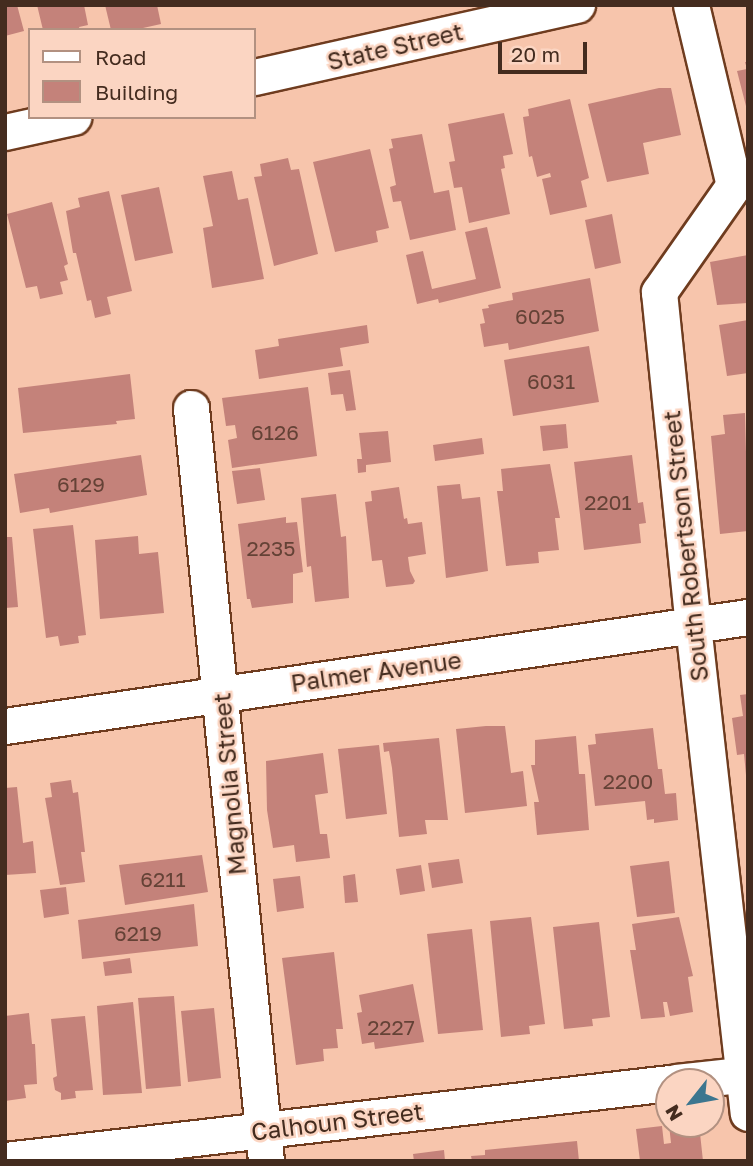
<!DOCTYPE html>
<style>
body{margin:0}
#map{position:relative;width:753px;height:1166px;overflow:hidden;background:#f7c5ac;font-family:"Golos Text",sans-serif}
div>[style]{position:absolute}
.building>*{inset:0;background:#c4827a}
.roads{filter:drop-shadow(2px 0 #6f3c1f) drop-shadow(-2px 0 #6f3c1f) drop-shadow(0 2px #6f3c1f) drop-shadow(0 -2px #6f3c1f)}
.minor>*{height:35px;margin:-17.5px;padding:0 17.5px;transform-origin:17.5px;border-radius:17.5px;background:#fff}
span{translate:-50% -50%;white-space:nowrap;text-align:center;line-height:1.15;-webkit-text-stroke:5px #fbd5c2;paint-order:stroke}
.number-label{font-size:21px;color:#644236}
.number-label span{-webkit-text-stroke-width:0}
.street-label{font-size:24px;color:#442c1f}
.frame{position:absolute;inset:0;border:7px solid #442c1f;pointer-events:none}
.legend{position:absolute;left:28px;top:28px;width:228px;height:91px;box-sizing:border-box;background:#fbd5c2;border:2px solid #b29181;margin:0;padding:9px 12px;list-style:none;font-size:21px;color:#442c1f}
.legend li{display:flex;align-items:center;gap:14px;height:35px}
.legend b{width:35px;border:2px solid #b29181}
.north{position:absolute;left:655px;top:1068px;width:70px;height:70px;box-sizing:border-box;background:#fbd5c2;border:2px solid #b29181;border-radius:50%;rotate:239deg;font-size:19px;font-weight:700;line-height:28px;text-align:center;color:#442c1f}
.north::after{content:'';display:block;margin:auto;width:24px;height:32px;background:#3c768f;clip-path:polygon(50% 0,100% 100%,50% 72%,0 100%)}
.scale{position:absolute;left:498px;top:42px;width:89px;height:32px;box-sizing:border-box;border:4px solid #442c1f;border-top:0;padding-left:9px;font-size:21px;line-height:24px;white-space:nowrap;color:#442c1f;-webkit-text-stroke:5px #fbd5c2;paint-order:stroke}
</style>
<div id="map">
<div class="building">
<div style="clip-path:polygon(5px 5px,17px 5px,24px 31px,5px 36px)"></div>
<div style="clip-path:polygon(37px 5px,84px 5px,88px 25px,79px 27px,80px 30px,43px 30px)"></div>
<div style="clip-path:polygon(105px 5px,157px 5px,161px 24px,134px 30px,111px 30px)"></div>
<div style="clip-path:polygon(745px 62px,748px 62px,747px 110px,737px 71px,747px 69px)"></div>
<div style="clip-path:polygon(659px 88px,671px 88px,681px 135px,643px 143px,649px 174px,607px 182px,588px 104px)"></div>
<div style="clip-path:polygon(570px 99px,589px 178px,581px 181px,587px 207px,550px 215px,542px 179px,551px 177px,550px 173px,537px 177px,532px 156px,529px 157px,523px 117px,529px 116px,528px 109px)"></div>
<div style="clip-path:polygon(504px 113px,513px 154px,503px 156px,505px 168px,501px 169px,510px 214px,469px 223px,462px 187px,454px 188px,449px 162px,455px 161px,448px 124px)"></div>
<div style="clip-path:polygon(422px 134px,434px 193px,449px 190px,456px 230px,410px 240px,401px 201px,393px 202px,390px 187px,396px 185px,389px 149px,393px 148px,391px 139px)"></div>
<div style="clip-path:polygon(370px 149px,389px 228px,376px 231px,378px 242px,335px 252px,313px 162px)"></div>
<div style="clip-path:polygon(288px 158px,291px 170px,299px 169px,318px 254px,274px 266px,254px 177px,262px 176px,260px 164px)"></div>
<div style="clip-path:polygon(232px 171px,238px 200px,248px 198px,264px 279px,212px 288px,203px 228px,213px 226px,203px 176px)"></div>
<div style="clip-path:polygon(159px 187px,173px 253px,135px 261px,121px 195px)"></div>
<div style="clip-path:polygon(109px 191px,132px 291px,107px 297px,111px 314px,95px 318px,91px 300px,87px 301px,76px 253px,73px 253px,66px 211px,80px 207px,78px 198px)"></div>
<div style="clip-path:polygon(52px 202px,68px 264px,64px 266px,68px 280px,60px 282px,63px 294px,40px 299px,37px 286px,26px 288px,7px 214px)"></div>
<div style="clip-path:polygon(612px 214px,621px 263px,595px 269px,585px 220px)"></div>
<div style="clip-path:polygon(487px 227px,501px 288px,439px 303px,438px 299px,417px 304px,406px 255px,423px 251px,432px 289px,476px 279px,465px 232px)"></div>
<div style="clip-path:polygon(748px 255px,748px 303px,717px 305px,710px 262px)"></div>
<div style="clip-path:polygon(590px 278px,599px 331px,509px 350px,508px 343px,484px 347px,480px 324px,485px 323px,482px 309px,489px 308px,488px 305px,513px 300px,512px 293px)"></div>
<div style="clip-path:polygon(748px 320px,748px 373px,727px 376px,719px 325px)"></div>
<div style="clip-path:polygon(367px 325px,369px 343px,340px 348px,343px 366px,259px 379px,255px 350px,279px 346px,278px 339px)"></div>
<div style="clip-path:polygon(589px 346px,599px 402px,513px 416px,504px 360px)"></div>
<div style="clip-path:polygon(350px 370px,356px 410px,346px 411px,343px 394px,331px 395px,328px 373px)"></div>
<div style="clip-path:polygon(130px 374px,135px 419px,116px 421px,117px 424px,23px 433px,18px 388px)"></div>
<div style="clip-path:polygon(308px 387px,317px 456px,232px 468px,228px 440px,237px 438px,235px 425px,226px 426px,222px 398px)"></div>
<div style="clip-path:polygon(745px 413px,748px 531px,720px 534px,711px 436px,725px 434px,723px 415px)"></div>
<div style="clip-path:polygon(566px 424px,568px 448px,543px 451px,540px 426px)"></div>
<div style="clip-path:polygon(388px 431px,391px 462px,366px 465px,366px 472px,358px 473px,357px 459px,362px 459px,359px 433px)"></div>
<div style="clip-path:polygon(482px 438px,484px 454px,435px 461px,433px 445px)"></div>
<div style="clip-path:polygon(141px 455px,147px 495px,50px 513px,49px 508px,20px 513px,14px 474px)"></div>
<div style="clip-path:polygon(632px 455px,638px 503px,643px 502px,646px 523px,639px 524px,641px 543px,584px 550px,574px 462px)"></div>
<div style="clip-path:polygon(550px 464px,560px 518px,555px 518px,559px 550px,538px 552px,539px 563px,506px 566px,497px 491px,503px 491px,501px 469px)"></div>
<div style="clip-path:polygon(260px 468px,265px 500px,237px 504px,232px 471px)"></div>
<div style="clip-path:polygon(460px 484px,462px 499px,480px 497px,488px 571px,446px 578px,437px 486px)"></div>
<div style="clip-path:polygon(399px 487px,404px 519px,407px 518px,408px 524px,422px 522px,426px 554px,408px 557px,410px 571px,415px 581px,413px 584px,386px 587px,382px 560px,372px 561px,365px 502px,372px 501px,371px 491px)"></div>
<div style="clip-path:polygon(336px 494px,341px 537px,346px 536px,349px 598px,315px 602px,311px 566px,307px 567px,301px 498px)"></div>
<div style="clip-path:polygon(286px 517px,286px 523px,297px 522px,303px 572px,293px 574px,293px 603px,252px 608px,250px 599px,247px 599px,238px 524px)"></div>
<div style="clip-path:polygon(73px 525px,86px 635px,78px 636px,79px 643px,60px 646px,58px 636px,46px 638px,33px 529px)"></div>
<div style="clip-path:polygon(138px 536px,139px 554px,158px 552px,164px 613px,100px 619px,95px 540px)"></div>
<div style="clip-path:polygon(5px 537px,12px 537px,18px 607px,5px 608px)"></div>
<div style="clip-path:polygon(748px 694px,748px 775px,746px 775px,744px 754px,737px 755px,732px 718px,743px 716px,740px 695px)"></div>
<div style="clip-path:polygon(486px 726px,505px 726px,511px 773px,523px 771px,527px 806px,465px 813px,456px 729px)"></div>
<div style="clip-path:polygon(653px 728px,658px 769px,662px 769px,665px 794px,676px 793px,678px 820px,654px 823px,654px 819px,647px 820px,645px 801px,595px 806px,588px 745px,596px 744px,595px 734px)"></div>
<div style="clip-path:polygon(576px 736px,579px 774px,585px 774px,589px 830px,537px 835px,534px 802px,539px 802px,531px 765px,535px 765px,535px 740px)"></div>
<div style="clip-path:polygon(439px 738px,448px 820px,425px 820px,427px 834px,399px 837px,392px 768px,389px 751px,384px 752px,383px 743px)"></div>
<div style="clip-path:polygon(379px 745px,387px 814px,346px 819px,338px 749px)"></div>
<div style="clip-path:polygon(323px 753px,328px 793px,315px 795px,320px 834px,327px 834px,330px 858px,296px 862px,294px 845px,273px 848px,267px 810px,266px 761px)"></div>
<div style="clip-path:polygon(71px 780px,73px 793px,78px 792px,85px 852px,81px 852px,85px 882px,60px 885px,45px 798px,52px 797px,50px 783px)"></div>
<div style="clip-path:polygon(17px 787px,23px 843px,33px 841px,36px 873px,5px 875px,5px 788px)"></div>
<div style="clip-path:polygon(202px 855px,208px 892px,125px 905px,119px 865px)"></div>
<div style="clip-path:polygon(459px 859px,463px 883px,432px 888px,428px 863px)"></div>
<div style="clip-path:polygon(669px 861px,675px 913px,637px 917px,630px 866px)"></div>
<div style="clip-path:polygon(421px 865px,425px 891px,400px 895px,396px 869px)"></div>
<div style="clip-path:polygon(355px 874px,358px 902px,345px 903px,343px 876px)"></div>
<div style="clip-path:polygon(300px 876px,304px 908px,277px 912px,273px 879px)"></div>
<div style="clip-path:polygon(66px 887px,69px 914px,44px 918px,40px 890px)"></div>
<div style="clip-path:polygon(194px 904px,198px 946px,82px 959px,78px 920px)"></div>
<div style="clip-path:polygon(531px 917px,545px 1024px,529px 1026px,530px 1034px,501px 1037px,490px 921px)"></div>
<div style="clip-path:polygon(679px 917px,693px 976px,688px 977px,693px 1012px,670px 1016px,667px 1002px,663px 1002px,665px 1017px,641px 1019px,630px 950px,636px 950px,632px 924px)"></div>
<div style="clip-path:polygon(599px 922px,610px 1017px,592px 1019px,593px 1026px,564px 1029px,553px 927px)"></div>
<div style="clip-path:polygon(472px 929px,483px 1030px,438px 1034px,427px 934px)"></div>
<div style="clip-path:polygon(334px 952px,343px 1029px,336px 1029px,338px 1048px,323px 1049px,324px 1061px,296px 1065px,282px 958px)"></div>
<div style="clip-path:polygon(130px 958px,132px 973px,105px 976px,103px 962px)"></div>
<div style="clip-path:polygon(413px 984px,424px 1042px,375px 1049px,374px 1042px,362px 1044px,357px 1013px,362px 1012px,359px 995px)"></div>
<div style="clip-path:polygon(174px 996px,181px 1086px,146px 1089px,138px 998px)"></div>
<div style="clip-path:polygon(133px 1002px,142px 1093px,103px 1095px,97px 1006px)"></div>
<div style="clip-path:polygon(214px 1008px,221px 1078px,188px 1082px,181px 1011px)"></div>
<div style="clip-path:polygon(29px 1013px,32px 1044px,35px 1044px,37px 1084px,24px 1085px,26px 1098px,5px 1101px,5px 1016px)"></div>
<div style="clip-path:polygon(85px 1016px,93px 1090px,75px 1091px,76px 1098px,61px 1100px,61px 1093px,55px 1090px,53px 1078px,57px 1076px,51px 1019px)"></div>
<div style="clip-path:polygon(699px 1124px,703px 1161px,640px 1161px,636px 1129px,662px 1126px,664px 1144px,671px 1143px,669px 1125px)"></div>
<div style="clip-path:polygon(577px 1141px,579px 1161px,472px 1161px,471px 1156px,485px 1155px,485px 1150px)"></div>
<div style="clip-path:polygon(444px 1150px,445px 1161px,414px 1161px,413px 1154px)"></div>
</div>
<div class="roads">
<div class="minor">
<div style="left:691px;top:5px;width:185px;rotate:76.6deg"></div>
<div style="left:734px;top:185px;width:131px;rotate:125deg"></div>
<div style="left:659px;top:292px;width:335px;rotate:84.2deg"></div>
<div style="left:693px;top:625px;width:491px;rotate:83.6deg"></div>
<div style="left:254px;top:77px;width:331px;rotate:-12.6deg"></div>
<div style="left:5px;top:132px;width:70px;rotate:-12.4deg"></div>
<div style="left:191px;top:408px;width:757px;rotate:84.31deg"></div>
<div style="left:5px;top:726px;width:751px;rotate:-8.35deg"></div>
<div style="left:676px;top:1082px;width:72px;rotate:-6.3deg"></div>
<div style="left:5px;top:1160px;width:668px;rotate:-6.61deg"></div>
</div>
</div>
<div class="number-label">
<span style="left:540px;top:316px">6025</span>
<span style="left:551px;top:381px">6031</span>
<span style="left:275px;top:432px">6126</span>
<span style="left:81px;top:484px">6129</span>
<span style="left:608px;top:502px">2201</span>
<span style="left:271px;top:548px">2235</span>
<span style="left:628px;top:781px">2200</span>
<span style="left:163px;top:879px">6211</span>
<span style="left:138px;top:933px">6219</span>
<span style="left:391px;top:1027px">2227</span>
</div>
<div class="street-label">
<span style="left:395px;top:46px;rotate:-13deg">State Street</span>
<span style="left:685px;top:546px;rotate:-96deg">South Robertson Street</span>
<span style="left:376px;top:671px;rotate:-8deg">Palmer Avenue</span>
<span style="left:229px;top:784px;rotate:-95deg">Magnolia Street</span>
<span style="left:337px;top:1121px;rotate:-7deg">Calhoun Street</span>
</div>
<div class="frame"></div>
<ul class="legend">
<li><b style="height:9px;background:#fff"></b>Road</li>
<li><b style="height:19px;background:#c4827a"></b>Building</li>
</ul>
<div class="north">N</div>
<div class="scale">20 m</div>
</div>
